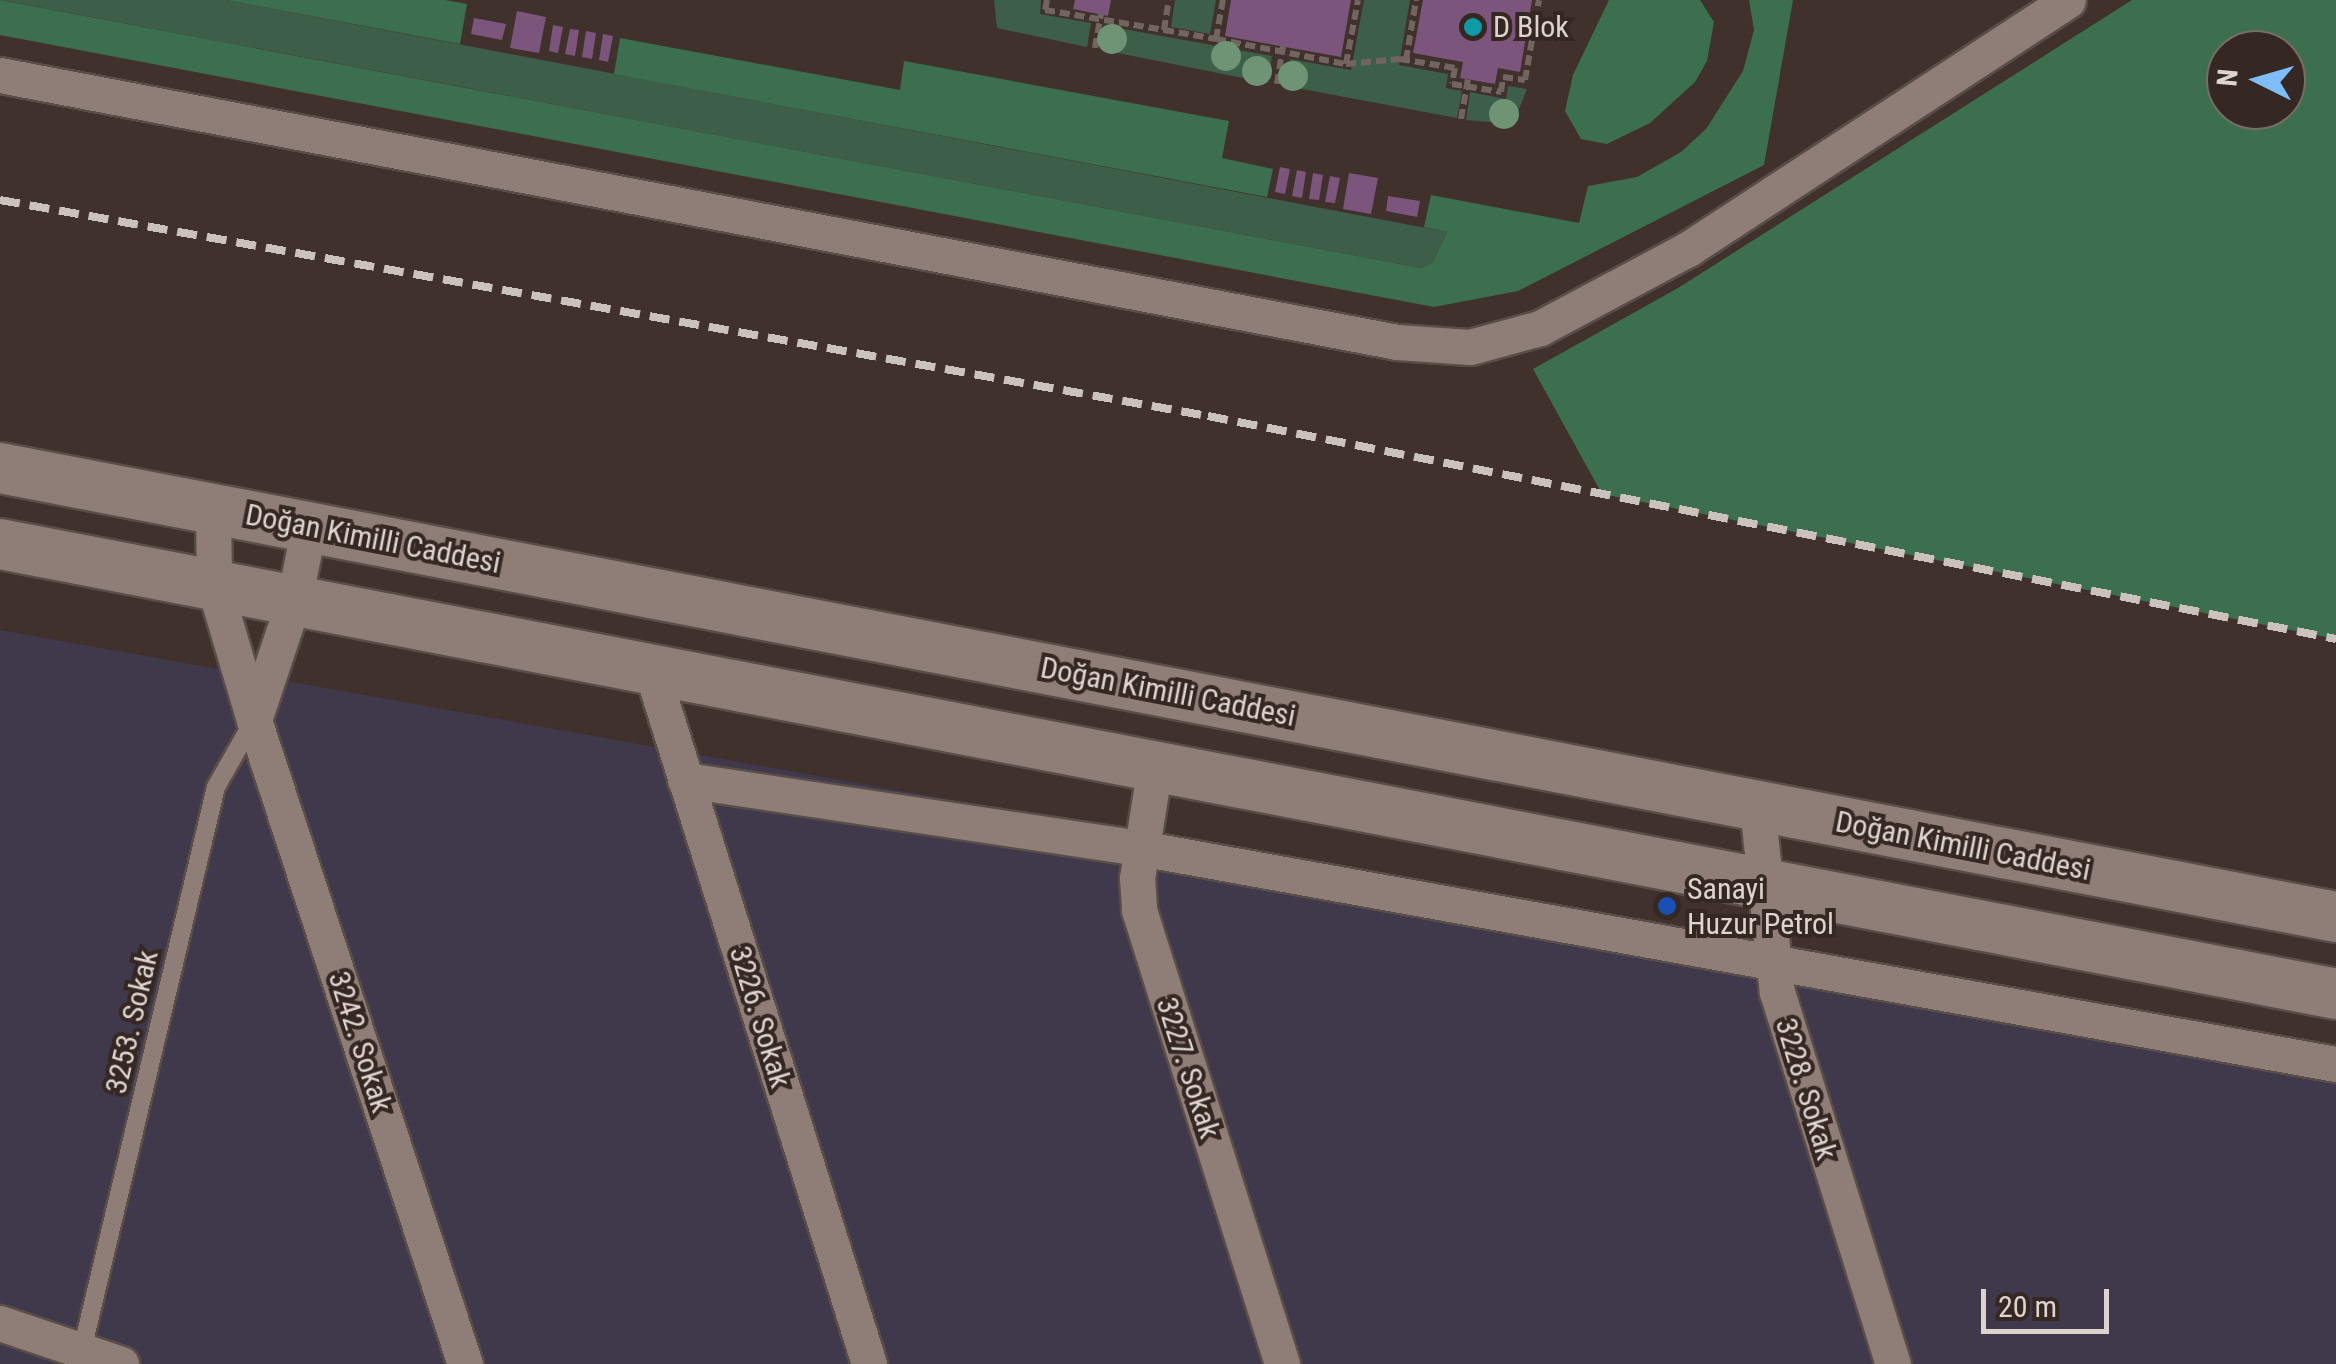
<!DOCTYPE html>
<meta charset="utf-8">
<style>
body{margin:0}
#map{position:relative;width:2336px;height:1364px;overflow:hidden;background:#40312c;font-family:"Roboto Condensed",sans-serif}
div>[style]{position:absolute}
.industrial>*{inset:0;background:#3f394b}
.green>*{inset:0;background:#3d5e48}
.forest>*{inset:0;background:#3c6f50}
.building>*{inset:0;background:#7b557b}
.path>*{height:6px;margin-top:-3px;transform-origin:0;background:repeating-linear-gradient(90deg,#726560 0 10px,transparent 0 15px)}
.roads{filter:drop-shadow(2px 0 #594d49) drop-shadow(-2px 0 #594d49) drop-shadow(0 2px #594d49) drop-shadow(0 -2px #594d49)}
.lane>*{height:18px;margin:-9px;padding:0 9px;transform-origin:9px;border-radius:9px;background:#8f7e78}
.street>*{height:35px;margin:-17.5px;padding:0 17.5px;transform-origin:17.5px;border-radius:17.5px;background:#8f7e78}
.secondary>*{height:50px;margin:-25px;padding:0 25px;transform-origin:25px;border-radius:25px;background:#8f7e78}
.rail>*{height:8px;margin-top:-4px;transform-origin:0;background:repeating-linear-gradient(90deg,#cbc2bd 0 20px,transparent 0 30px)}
.trees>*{width:30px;height:30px;margin:-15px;border-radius:50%;background:#6f9375}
.dots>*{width:28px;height:28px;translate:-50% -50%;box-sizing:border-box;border:5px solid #352722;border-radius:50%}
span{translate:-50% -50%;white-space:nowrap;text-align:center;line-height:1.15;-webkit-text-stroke:8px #352722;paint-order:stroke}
.poi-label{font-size:30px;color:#ddd4d0}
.left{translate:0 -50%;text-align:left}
.street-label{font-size:30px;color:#ddd4d0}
.north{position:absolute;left:2206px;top:30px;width:100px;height:100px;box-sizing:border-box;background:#352722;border:2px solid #786c68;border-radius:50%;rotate:275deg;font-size:28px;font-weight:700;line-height:40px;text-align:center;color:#ddd4d0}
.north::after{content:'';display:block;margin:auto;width:35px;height:45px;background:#7ebdf9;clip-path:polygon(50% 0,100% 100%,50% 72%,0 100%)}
.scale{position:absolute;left:1981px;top:1289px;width:128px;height:45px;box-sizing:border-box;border:5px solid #ddd4d0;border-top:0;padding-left:12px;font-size:30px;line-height:35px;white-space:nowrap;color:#ddd4d0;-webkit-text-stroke:8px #352722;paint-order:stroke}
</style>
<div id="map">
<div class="industrial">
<div style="clip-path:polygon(0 630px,2336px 1047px,2336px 1364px,0 1364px)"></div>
</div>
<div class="green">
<div style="clip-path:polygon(1px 0,226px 0,1447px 232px,1433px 262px,1421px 268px)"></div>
<div style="clip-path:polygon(994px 0,1041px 0,1040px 14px,1091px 23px,1087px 47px,997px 28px)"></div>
<div style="clip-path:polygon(1175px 0,1216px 0,1210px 34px,1171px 27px)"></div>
<div style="clip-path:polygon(1364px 0,1410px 0,1399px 65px,1448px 74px,1446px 88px,1462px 91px,1457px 118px,1286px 86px,1290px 59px,1351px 70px)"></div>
<div style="clip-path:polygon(1107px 26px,1272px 56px,1268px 83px,1103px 50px)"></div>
<div style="clip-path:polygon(1508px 86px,1527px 89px,1513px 124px,1466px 120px,1470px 92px,1506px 99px)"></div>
</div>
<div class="forest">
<div style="clip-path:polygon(0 0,1421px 268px,1433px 262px,1447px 232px,1424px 227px,1431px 195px,1579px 223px,1588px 186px,1637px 177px,1681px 152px,1706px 129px,1743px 71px,1754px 30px,1749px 0,1793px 0,1764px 165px,1518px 291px,1434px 307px,0 35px)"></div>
<div style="clip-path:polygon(226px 0,445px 0,467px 4px,460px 44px)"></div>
<div style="clip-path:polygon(1609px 0,1700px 0,1714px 22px,1707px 61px,1695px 82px,1650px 123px,1607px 144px,1581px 139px,1565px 111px,1573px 75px)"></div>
<div style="clip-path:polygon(evenodd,2132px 0,2336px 0,2336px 639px,1602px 494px,1533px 369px,1678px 288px,2132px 0,2226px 50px,2286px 50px,2286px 110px,2226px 110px,2226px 50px)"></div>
<div style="clip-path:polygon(620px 38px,900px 90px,904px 61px,1229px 121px,1222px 158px,1273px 169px,1267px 197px,614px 74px)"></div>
</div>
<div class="building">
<div style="clip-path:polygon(1075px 0,1111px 0,1108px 16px,1073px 9px)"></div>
<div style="clip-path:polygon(1231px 0,1351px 0,1341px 57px,1225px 36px)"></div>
<div style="clip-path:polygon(1423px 0,1532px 0,1520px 72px,1498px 68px,1495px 84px,1460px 78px,1463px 62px,1413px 53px)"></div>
<div style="clip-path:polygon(517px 11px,546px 17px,539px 53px,510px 48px)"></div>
<div style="clip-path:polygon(474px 18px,506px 24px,502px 40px,471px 34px)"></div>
<div style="clip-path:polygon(553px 25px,563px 27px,558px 53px,549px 51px)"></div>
<div style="clip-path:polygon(570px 29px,579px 30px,575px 56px,565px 54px)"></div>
<div style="clip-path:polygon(586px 31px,596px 33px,592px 59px,582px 57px)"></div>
<div style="clip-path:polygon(603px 34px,613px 36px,608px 62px,599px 60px)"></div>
<div style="clip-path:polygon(1280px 167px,1290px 169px,1285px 194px,1275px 192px)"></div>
<div style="clip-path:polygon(1297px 170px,1306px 172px,1302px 198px,1292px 196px)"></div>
<div style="clip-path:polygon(1313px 173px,1323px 175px,1319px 200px,1309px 199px)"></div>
<div style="clip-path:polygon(1349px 173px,1378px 178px,1371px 214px,1343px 209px)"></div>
<div style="clip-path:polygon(1330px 176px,1340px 178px,1335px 203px,1325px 202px)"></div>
<div style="clip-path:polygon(1388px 196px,1420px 201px,1417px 217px,1386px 211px)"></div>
</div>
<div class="path">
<div style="left:1047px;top:0;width:10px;rotate:101deg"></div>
<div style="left:1045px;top:10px;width:121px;rotate:9.5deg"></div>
<div style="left:1164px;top:30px;width:30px;rotate:-81deg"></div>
<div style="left:1164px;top:30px;width:53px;rotate:9.8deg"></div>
<div style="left:1216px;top:39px;width:40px;rotate:-80deg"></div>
<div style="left:1216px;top:39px;width:132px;rotate:10.9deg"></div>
<div style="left:1346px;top:64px;width:54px;rotate:-5.3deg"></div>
<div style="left:1400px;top:59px;width:56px;rotate:9.3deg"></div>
<div style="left:1455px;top:68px;width:16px;rotate:101deg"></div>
<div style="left:1452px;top:84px;width:50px;rotate:9.3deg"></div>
<div style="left:1501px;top:92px;width:15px;rotate:-82deg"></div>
<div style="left:1503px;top:77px;width:22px;rotate:8deg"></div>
<div style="left:1525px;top:80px;width:81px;rotate:-80.1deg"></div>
<div style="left:1095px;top:48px;width:35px;rotate:-80deg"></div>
<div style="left:1406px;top:60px;width:61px;rotate:-80.5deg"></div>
<div style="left:1346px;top:64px;width:65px;rotate:-79.4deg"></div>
<div style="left:1277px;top:84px;width:38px;rotate:-81deg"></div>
<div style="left:1461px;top:119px;width:41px;rotate:-80.1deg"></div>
</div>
<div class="roads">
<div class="lane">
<div style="left:83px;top:1346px;width:575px;rotate:-76.62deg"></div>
<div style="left:216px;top:787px;width:77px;rotate:-60.4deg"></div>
</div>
<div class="street">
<div style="left:0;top:75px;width:1422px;rotate:10.82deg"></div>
<div style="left:1397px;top:342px;width:73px;rotate:3.9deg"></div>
<div style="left:1470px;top:347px;width:73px;rotate:-15.2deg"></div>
<div style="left:1540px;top:328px;width:168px;rotate:-28.1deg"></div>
<div style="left:1688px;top:249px;width:454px;rotate:-33.2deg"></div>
<div style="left:213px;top:509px;width:76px;rotate:89.2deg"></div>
<div style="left:214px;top:585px;width:141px;rotate:73.5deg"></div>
<div style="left:254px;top:720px;width:126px;rotate:-71.6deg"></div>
<div style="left:294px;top:600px;width:75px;rotate:-78.4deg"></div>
<div style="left:651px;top:669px;width:728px;rotate:72.58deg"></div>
<div style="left:254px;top:720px;width:678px;rotate:71.86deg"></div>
<div style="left:1155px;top:766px;width:113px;rotate:99.1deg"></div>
<div style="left:1137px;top:878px;width:32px;rotate:86deg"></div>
<div style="left:1139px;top:910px;width:476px;rotate:72.5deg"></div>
<div style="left:685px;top:780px;width:460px;rotate:8.5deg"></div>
<div style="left:1140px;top:848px;width:1215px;rotate:10.24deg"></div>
<div style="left:1757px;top:806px;width:187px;rotate:83.9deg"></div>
<div style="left:1777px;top:992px;width:390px;rotate:72.7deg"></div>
<div style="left:0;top:1323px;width:128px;rotate:18.7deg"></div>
</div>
<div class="secondary">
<div style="left:0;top:468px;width:2379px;rotate:10.88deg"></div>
<div style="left:0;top:544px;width:2379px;rotate:10.9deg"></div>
</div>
</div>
<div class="rail">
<div style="left:0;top:200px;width:1227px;rotate:10.14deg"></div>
<div style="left:1208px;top:416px;width:1150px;rotate:11.18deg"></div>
</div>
<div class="trees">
<div style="left:1112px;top:39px"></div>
<div style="left:1226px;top:56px"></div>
<div style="left:1257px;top:71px"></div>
<div style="left:1293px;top:76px"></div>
<div style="left:1504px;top:114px"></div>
</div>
<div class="dots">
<div style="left:1473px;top:27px;background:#0f9aa8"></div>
<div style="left:1667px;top:906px;background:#1a4fb4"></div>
</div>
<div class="poi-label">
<span class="left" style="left:1493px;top:27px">D Blok</span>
<span class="left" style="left:1687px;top:906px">Sanayi<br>Huzur Petrol</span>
</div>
<div class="street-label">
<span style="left:373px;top:539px;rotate:11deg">Doğan Kimilli Caddesi</span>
<span style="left:1168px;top:692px;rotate:11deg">Doğan Kimilli Caddesi</span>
<span style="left:1963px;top:846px;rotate:11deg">Doğan Kimilli Caddesi</span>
<span style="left:760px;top:1017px;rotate:73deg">3226. Sokak</span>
<span style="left:132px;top:1022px;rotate:-77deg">3253. Sokak</span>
<span style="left:360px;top:1042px;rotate:72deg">3242. Sokak</span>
<span style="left:1188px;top:1068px;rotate:72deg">3227. Sokak</span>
<span style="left:1806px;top:1089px;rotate:73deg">3228. Sokak</span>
</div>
<div class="north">N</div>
<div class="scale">20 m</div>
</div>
